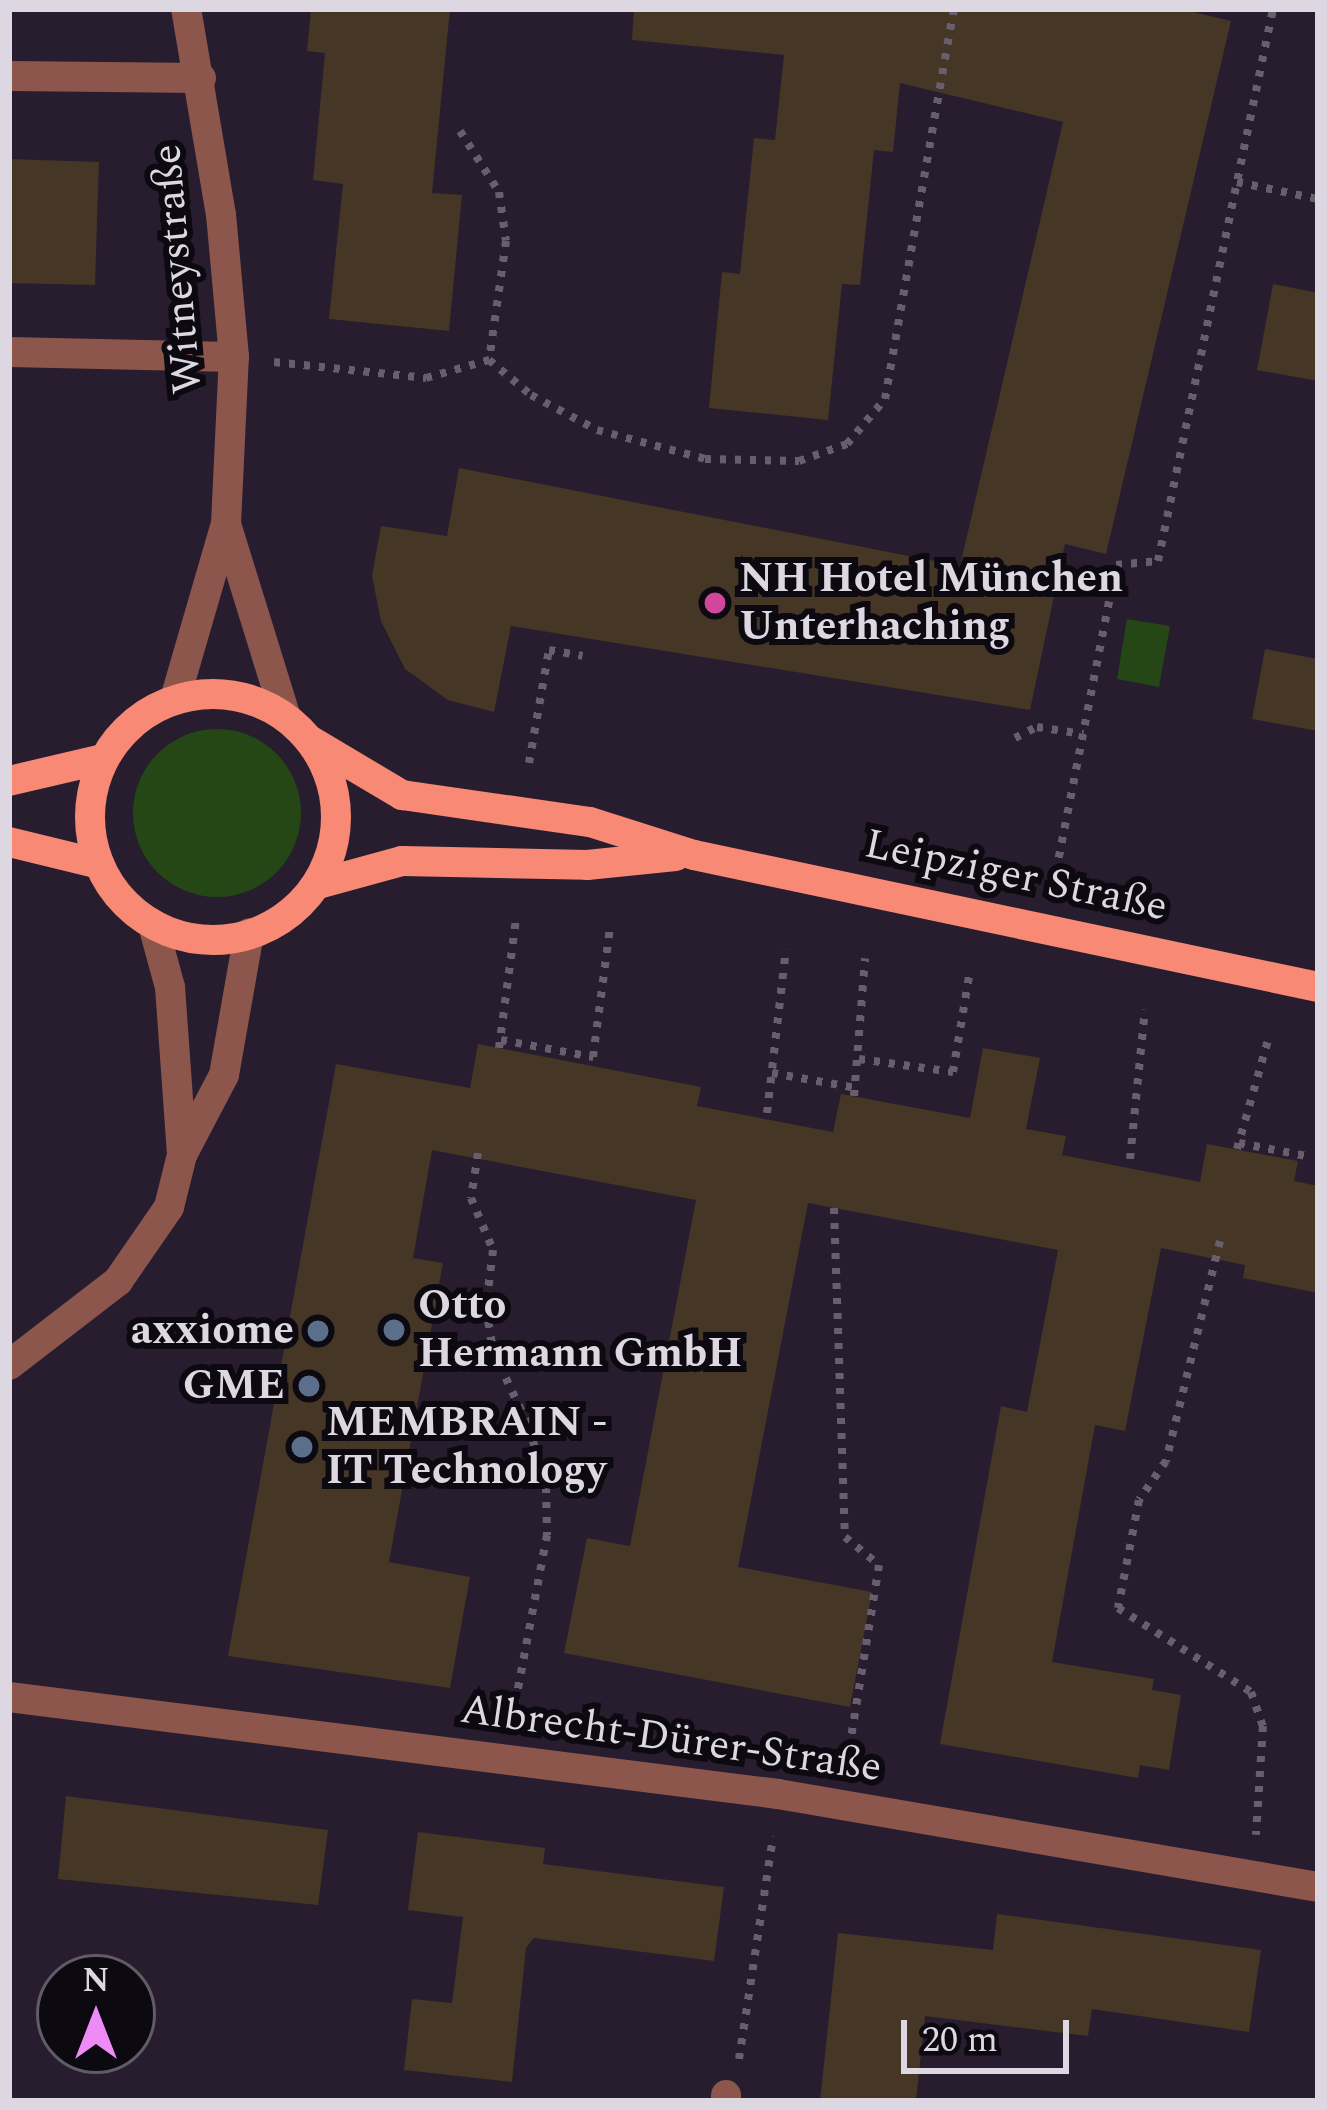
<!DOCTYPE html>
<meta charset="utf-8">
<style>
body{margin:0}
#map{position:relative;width:1327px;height:2110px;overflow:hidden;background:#271d2e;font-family:Spectral,serif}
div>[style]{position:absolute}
.green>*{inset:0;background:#244715}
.round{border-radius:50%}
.building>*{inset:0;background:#463626}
.path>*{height:8px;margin-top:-4px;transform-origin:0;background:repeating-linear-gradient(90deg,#685f6e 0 6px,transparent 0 15px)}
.minor>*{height:30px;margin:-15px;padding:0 15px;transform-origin:15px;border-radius:15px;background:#8c564d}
.major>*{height:30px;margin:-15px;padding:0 15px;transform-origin:15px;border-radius:15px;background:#f88975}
.major>.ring{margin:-15px;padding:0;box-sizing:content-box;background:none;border:30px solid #f88975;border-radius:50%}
.dots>*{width:33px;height:33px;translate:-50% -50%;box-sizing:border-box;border:6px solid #0d0911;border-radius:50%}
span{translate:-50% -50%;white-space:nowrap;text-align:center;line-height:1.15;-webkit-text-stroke:12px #0d0911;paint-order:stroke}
.street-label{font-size:42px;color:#ddd7e2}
.poi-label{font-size:42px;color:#ddd7e2;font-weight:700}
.left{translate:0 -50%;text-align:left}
.right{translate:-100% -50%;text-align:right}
.frame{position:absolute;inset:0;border:12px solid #ddd7e2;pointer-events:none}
.north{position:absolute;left:36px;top:1954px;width:120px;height:120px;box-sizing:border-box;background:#0d0911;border:3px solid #605b65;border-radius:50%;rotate:0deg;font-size:33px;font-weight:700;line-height:48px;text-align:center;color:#ddd7e2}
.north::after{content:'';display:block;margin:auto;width:42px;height:54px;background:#ef8bf6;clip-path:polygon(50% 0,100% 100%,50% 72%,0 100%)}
.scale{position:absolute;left:901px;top:2020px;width:168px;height:54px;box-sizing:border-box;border:6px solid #ddd7e2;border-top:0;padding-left:15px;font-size:36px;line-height:42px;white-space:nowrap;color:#ddd7e2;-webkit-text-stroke:9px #0d0911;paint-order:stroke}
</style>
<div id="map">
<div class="green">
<div style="clip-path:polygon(1127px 619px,1170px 626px,1159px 687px,1117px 679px)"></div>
<div class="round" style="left:133px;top:729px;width:168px;height:168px"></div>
</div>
<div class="building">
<div style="clip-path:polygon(311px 9px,450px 9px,432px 193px,462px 195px,449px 331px,329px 319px,343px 184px,313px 180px,325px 53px,307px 51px)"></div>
<div style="clip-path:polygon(634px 9px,1181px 9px,1231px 21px,1106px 554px,1065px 544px,1030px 710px,511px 626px,494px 712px,448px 700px,405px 669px,381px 621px,372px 576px,381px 526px,447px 536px,459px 468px,960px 566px,1063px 122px,900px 83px,893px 152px,874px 150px,860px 285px,842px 284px,828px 420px,709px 408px,722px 272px,740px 274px,754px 138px,775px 140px,784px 55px,632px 40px)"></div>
<div style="clip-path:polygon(9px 159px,99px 162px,95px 285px,9px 283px)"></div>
<div style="clip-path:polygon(1273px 284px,1318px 293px,1318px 381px,1257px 370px)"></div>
<div style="clip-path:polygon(1265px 649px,1318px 659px,1318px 731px,1252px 719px)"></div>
<div style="clip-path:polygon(478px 1044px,701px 1087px,697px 1106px,833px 1132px,841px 1094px,970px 1118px,983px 1048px,1040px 1058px,1026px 1129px,1066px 1136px,1062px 1155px,1200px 1182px,1207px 1144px,1298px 1161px,1294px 1181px,1318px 1186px,1318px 1293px,1243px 1278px,1245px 1265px,1161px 1248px,1125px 1431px,1095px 1425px,1052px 1662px,1154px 1679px,1152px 1690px,1181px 1695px,1169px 1770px,1140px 1765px,1138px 1778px,940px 1744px,1001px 1406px,1027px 1412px,1058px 1250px,808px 1203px,738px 1567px,872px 1592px,850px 1707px,564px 1653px,587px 1538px,630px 1546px,696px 1200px,432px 1150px,413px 1258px,443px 1263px,389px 1562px,470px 1577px,450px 1688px,228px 1656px,336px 1064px,470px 1088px)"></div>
<div style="clip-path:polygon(66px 1796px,328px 1830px,318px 1905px,58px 1879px)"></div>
<div style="clip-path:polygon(418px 1832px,545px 1848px,543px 1864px,724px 1887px,714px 1961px,534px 1938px,526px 1948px,512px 2082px,404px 2070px,412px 1999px,452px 2003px,463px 1917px,408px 1910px)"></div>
<div style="clip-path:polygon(997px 1914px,1261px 1950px,1249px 2032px,1092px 2009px,1088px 2036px,925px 2016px,916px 2101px,820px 2101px,838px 1933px,993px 1950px)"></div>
</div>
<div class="path">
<div style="left:460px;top:131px;width:72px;rotate:57.4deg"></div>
<div style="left:499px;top:192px;width:49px;rotate:81.9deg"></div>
<div style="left:506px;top:241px;width:120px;rotate:98.1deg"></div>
<div style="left:1237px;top:182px;width:83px;rotate:11.9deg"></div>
<div style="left:274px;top:362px;width:153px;rotate:6deg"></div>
<div style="left:426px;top:378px;width:66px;rotate:-15.9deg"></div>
<div style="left:489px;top:360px;width:55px;rotate:39.8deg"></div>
<div style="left:531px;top:395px;width:75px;rotate:27.9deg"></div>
<div style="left:597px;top:430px;width:112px;rotate:15deg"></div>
<div style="left:705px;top:459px;width:94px;rotate:1.2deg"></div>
<div style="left:799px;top:461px;width:51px;rotate:-19.5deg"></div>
<div style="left:847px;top:444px;width:59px;rotate:-49.8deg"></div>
<div style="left:885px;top:399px;width:396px;rotate:-80deg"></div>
<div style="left:1015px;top:738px;width:25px;rotate:-27deg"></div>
<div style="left:1037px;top:727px;width:47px;rotate:8.7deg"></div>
<div style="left:529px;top:763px;width:115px;rotate:-80deg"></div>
<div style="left:549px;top:650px;width:34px;rotate:10deg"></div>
<div style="left:1053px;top:887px;width:328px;rotate:-78.9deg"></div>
<div style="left:1116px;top:565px;width:42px;rotate:-5.4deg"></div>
<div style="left:1158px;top:561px;width:564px;rotate:-78.23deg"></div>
<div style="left:501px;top:1040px;width:94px;rotate:10.5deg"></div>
<div style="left:593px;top:1057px;width:131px;rotate:-82.5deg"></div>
<div style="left:499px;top:1048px;width:130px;rotate:-82.5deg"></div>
<div style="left:859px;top:1059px;width:95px;rotate:7.9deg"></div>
<div style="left:953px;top:1072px;width:97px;rotate:-80.5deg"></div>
<div style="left:772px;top:1073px;width:85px;rotate:10.1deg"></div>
<div style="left:854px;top:1096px;width:138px;rotate:-85.4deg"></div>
<div style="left:767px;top:1113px;width:165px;rotate:-83.4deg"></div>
<div style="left:1239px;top:1143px;width:74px;rotate:10.9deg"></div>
<div style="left:1237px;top:1149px;width:113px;rotate:-74.1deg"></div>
<div style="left:478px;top:1153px;width:46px;rotate:98.8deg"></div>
<div style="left:471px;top:1198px;width:56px;rotate:67.1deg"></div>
<div style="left:493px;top:1250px;width:57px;rotate:97deg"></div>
<div style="left:486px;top:1307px;width:45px;rotate:81deg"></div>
<div style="left:493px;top:1351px;width:84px;rotate:64.7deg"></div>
<div style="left:529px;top:1427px;width:62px;rotate:74.2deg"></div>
<div style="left:546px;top:1487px;width:48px;rotate:88.8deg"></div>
<div style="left:547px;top:1535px;width:188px;rotate:100.7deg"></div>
<div style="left:1130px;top:1159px;width:150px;rotate:-84.3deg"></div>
<div style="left:834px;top:1208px;width:329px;rotate:88.1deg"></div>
<div style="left:845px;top:1537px;width:44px;rotate:39.5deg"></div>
<div style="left:879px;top:1565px;width:201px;rotate:99.2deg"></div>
<div style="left:1220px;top:1241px;width:227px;rotate:103.8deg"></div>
<div style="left:1166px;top:1461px;width:47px;rotate:124.7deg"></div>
<div style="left:1139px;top:1500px;width:110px;rotate:101deg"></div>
<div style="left:1118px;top:1608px;width:157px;rotate:32.3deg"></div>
<div style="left:1251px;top:1692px;width:36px;rotate:71deg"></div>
<div style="left:1263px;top:1726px;width:109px;rotate:93.7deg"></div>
<div style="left:739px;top:2059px;width:225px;rotate:-81.3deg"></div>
</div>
<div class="minor">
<div style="left:9px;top:76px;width:192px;rotate:0.6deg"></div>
<div style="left:9px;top:352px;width:225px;rotate:1.3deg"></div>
<div style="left:226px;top:524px;width:200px;rotate:72.8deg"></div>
<div style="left:175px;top:699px;width:182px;rotate:-73.8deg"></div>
<div style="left:226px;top:524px;width:167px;rotate:-87.3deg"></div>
<div style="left:234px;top:357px;width:143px;rotate:-95.2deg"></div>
<div style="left:221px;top:215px;width:209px;rotate:-99.6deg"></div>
<div style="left:153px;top:925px;width:64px;rotate:74.7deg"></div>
<div style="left:170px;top:987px;width:168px;rotate:85.9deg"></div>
<div style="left:9px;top:1365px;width:138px;rotate:-37.6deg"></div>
<div style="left:118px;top:1281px;width:90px;rotate:-55.4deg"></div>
<div style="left:169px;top:1207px;width:54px;rotate:-76deg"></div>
<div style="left:182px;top:1155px;width:90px;rotate:-62.3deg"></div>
<div style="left:224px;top:1075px;width:144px;rotate:-80deg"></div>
<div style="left:9px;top:1697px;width:775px;rotate:7.19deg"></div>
<div style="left:778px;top:1794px;width:548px;rotate:9.77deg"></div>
<div style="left:726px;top:2101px;width:6px;rotate:-90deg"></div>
</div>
<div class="major">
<div class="ring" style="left:90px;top:694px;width:216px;height:216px"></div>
<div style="left:311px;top:741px;width:106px;rotate:30.7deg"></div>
<div style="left:402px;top:795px;width:190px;rotate:8.2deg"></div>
<div style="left:590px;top:822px;width:109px;rotate:17.6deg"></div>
<div style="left:694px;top:855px;width:638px;rotate:11.94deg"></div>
<div style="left:9px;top:781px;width:97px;rotate:-13.2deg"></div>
<div style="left:9px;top:842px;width:93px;rotate:13.7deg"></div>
<div style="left:318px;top:884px;width:87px;rotate:-15.3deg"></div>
<div style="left:402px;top:861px;width:185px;rotate:1.2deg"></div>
<div style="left:587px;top:865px;width:89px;rotate:-5.8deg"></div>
</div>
<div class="dots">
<div style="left:715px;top:603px;background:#d1479c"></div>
<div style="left:394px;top:1330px;background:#5c6f8a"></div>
<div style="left:318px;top:1331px;background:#5c6f8a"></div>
<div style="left:309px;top:1386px;background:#5c6f8a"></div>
<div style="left:302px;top:1447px;background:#5c6f8a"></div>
</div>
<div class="street-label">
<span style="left:178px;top:269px;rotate:-95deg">Witneystraße</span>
<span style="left:1016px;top:876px;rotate:12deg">Leipziger Straße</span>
<span style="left:671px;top:1739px;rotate:8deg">Albrecht-Dürer-Straße</span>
</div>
<div class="poi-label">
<span class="left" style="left:739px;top:603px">NH Hotel München<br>Unterhaching</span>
<span class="left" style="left:418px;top:1330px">Otto<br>Hermann GmbH</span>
<span class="right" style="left:294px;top:1331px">axxiome</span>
<span class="right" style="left:285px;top:1386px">GME</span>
<span class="left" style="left:326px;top:1447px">MEMBRAIN -<br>IT Technology</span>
</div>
<div class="frame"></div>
<div class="north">N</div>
<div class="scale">20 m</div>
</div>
